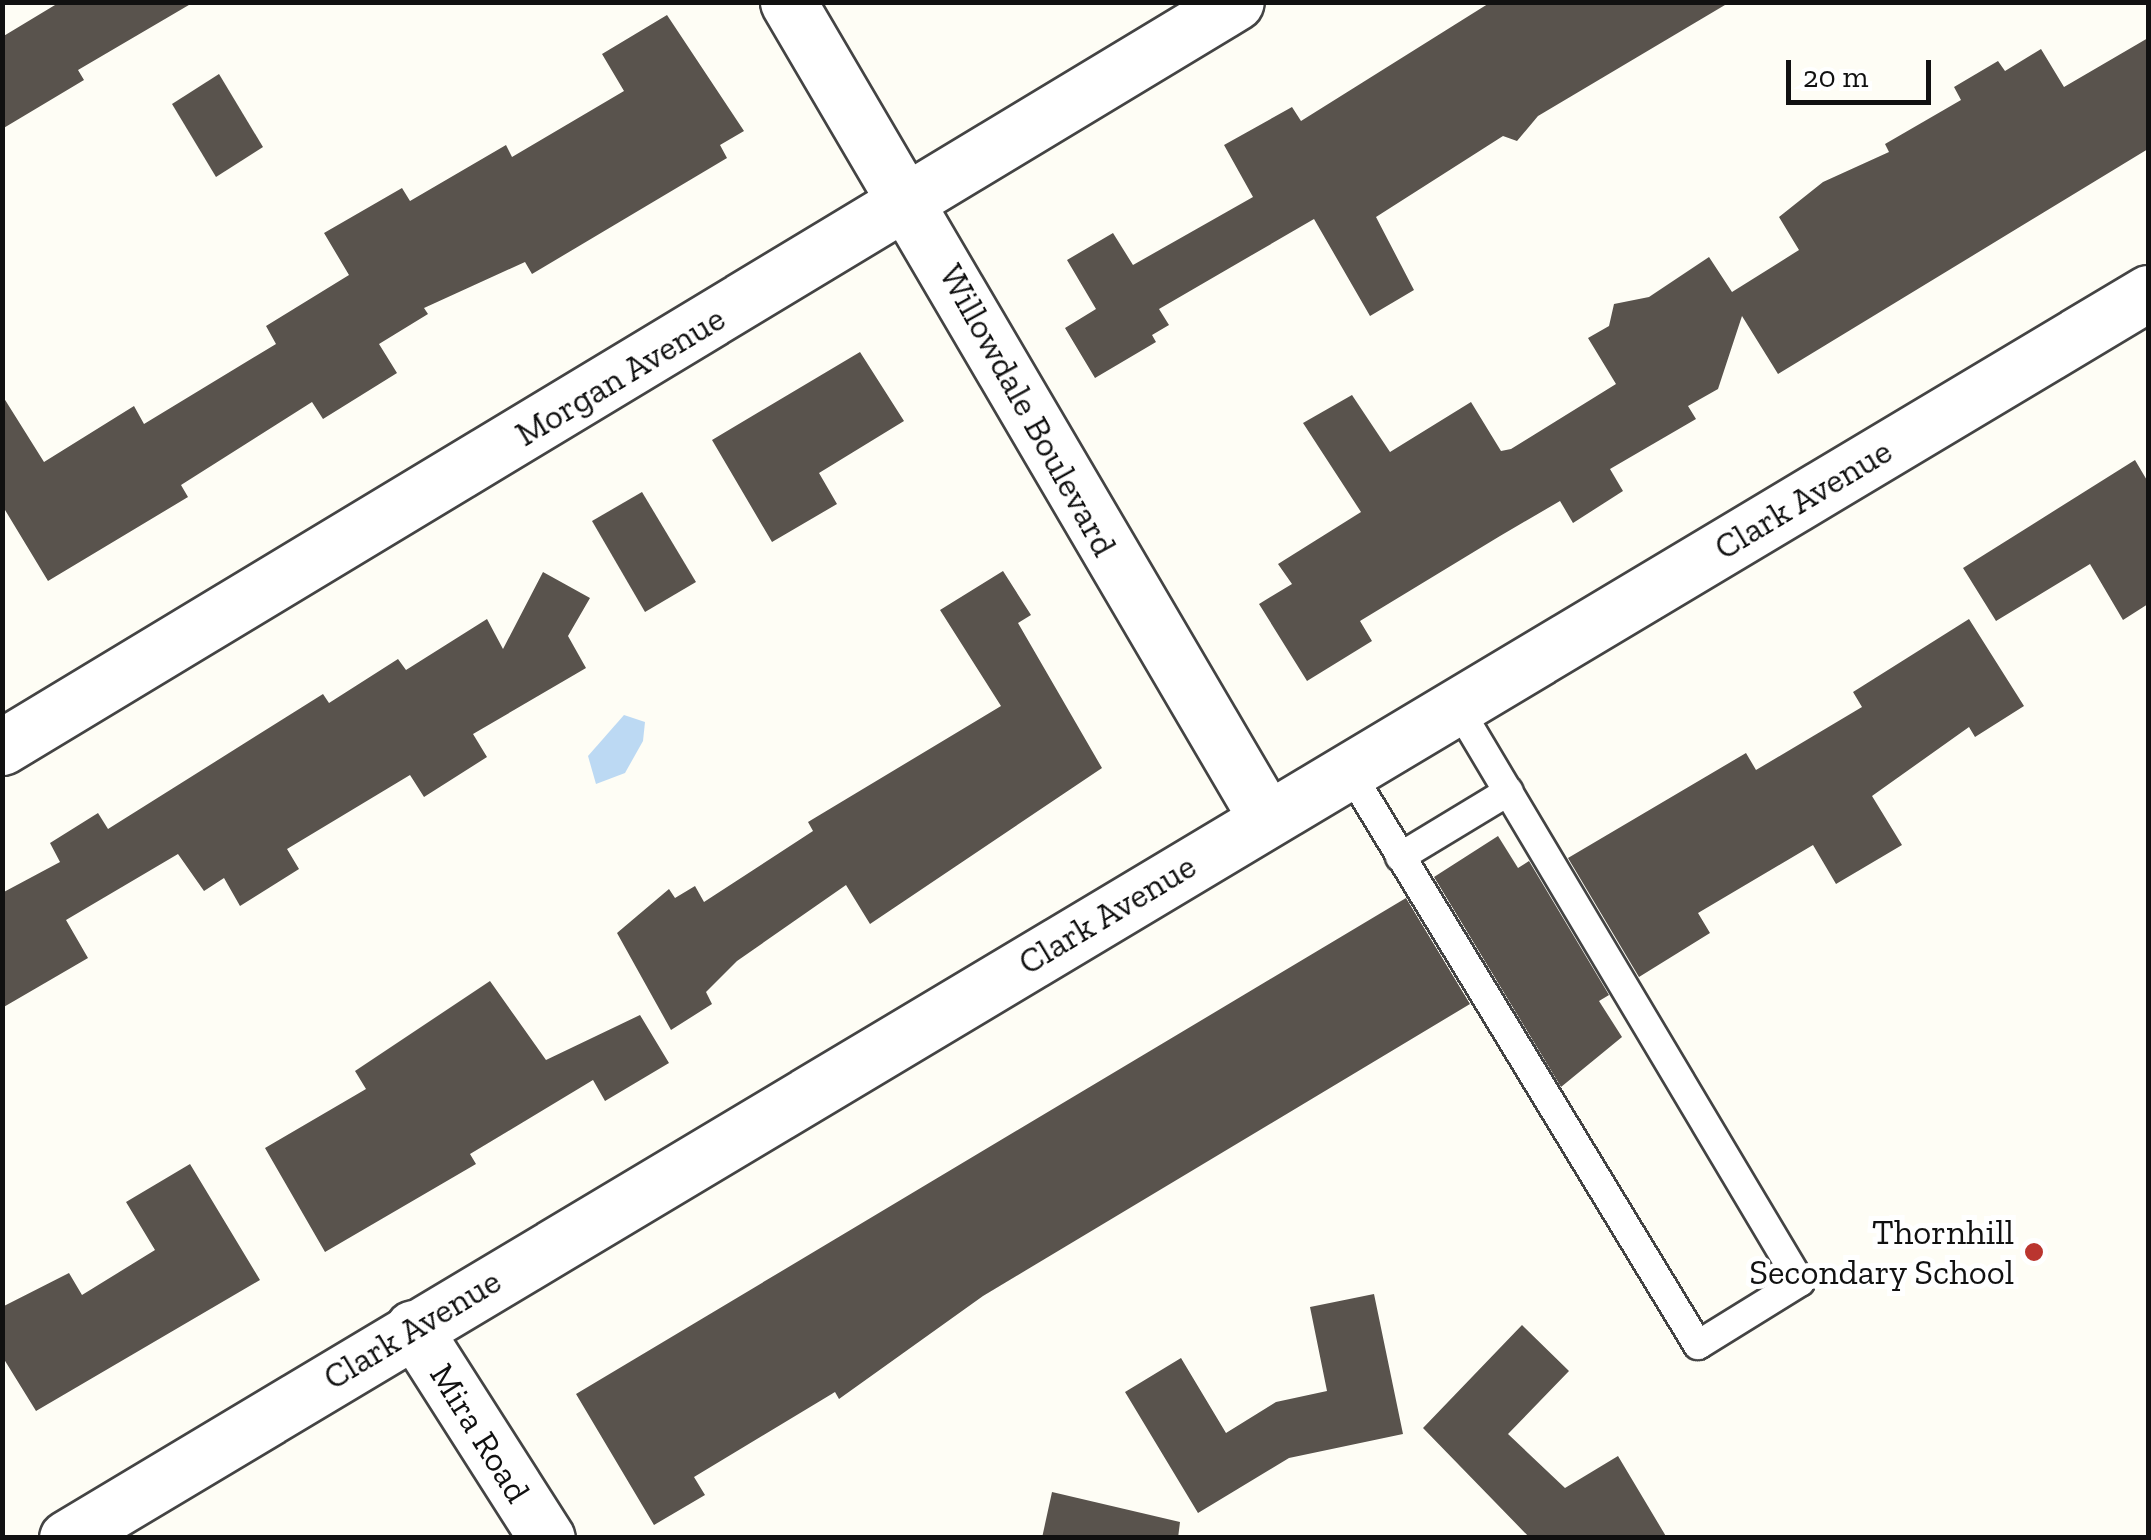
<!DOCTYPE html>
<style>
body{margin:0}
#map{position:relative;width:2151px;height:1540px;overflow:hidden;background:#fefdf5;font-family:"Zilla Slab",serif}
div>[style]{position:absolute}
.water>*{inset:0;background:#bcd9f3}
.building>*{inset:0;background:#59534d}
.roads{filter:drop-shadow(2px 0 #444) drop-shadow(-2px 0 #444) drop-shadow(0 2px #444) drop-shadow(0 -2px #444)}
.service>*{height:28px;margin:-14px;padding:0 14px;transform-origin:14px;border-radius:14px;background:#fff}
.minor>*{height:55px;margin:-27.5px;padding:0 27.5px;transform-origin:27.5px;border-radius:27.5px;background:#fff}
.dots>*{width:28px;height:28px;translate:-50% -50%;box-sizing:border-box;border:5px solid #fff;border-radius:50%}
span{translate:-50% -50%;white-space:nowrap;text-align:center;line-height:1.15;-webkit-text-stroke:10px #fff;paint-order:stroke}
.street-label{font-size:35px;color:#111}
.poi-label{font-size:35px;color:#111}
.right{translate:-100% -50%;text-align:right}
.frame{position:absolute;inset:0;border:5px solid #111;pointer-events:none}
.scale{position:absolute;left:1786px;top:60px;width:145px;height:45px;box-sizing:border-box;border:5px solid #111;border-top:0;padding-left:12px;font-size:30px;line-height:35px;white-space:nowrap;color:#111;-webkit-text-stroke:8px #fff;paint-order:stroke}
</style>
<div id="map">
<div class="water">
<div style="clip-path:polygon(624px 715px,645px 722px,643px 741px,625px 773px,596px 784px,588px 756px)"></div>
</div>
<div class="building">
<div style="clip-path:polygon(60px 2px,194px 2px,78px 70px,84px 80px,2px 129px,2px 37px)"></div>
<div style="clip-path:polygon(1491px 2px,1730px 2px,1538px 116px,1517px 141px,1503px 136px,1376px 217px,1414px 290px,1370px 316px,1314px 219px,1159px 309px,1169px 325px,1152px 335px,1156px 342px,1095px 378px,1065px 328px,1096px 309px,1067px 260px,1113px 233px,1133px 265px,1253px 197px,1224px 145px,1292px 107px,1301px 121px)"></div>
<div style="clip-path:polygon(667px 15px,744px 131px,720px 145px,727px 158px,532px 274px,525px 262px,424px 308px,428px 314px,379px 344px,397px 373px,323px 419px,312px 402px,181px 485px,188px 497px,48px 581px,2px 505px,2px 395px,44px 462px,134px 406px,144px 424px,276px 344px,266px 326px,349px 275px,324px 233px,402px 188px,410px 201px,506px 145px,512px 157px,624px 91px,602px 54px)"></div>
<div style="clip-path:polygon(2148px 38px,2148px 149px,1778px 374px,1742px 316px,1718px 389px,1688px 406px,1696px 419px,1610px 469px,1623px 491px,1573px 523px,1560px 501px,1500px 536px,1360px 621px,1372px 641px,1307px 681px,1259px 604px,1292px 584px,1278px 564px,1361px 512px,1303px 423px,1352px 395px,1390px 452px,1471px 402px,1501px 451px,1511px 449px,1616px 384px,1588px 338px,1609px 326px,1614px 304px,1649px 297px,1709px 257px,1732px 292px,1799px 250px,1779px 217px,1823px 182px,1889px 152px,1885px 144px,1961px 100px,1954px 87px,1998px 61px,2005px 71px,2041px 49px,2064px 87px)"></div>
<div style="clip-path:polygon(219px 74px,263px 147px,216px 177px,172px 104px)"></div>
<div style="clip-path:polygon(860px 352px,904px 421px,819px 473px,837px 504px,772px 542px,712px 440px)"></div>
<div style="clip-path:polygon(2135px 460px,2148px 482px,2148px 604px,2123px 620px,2090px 564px,1996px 621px,1963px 568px)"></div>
<div style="clip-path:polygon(642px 492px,696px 582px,645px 612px,592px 521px)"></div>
<div style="clip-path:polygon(1003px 571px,1031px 615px,1018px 623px,1102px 768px,870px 924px,846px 885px,737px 961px,706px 992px,712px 1004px,671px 1030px,617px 933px,669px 889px,675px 898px,695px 886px,704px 902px,813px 831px,808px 822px,1001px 706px,940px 610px)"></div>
<div style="clip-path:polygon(543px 572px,590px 598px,568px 636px,586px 668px,473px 734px,487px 757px,424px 797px,410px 775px,287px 849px,299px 869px,240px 906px,224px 878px,204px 891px,178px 854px,66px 920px,88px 958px,2px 1008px,2px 893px,60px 862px,50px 843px,98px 813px,108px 829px,323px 694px,329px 703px,398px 659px,406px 670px,487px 619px,503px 649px)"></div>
<div style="clip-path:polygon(1969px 619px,2024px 706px,1975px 737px,1969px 727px,1872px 796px,1902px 845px,1836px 884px,1813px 845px,1698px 913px,1710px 933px,1639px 977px,1568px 858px,1746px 753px,1756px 770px,1862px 707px,1853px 692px)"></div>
<div style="clip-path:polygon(1498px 836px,1518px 868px,1529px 861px,1609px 995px,1599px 1001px,1622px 1037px,1561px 1087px,1434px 877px)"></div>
<div style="clip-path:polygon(1406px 898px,1470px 1004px,983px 1296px,839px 1399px,835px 1392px,694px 1477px,705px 1495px,654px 1525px,576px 1394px)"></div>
<div style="clip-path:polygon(490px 981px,546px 1060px,640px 1015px,669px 1063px,605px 1101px,593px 1080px,470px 1154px,476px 1164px,325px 1252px,265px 1148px,366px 1089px,355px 1071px)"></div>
<div style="clip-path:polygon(190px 1164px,260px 1280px,36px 1411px,2px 1356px,2px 1307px,69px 1273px,82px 1295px,155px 1250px,126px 1202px)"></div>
<div style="clip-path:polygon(1374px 1294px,1403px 1434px,1289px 1458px,1198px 1513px,1125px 1392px,1181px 1358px,1226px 1433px,1276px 1402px,1327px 1391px,1310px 1307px)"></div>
<div style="clip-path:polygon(1522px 1325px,1569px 1371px,1508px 1434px,1565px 1488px,1618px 1456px,1667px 1538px,1530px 1538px,1423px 1428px)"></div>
<div style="clip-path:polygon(1052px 1492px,1180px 1522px,1178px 1538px,1042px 1538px)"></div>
</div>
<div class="roads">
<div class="service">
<div style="left:1348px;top:769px;width:674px;rotate:58.72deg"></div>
<div style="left:1698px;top:1345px;width:120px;rotate:-31.7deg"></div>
<div style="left:1800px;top:1282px;width:670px;rotate:-120.77deg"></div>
<div style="left:1400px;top:857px;width:127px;rotate:-31.2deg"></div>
</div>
<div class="minor">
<div style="left:788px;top:2px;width:947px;rotate:59.62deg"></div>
<div style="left:2px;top:747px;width:1441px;rotate:-31.12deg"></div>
<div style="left:413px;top:1328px;width:249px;rotate:57.5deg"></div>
<div style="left:67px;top:1538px;width:2425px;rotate:-30.89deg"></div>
</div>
</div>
<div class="dots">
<div style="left:2034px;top:1252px;background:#ba352f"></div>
</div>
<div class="street-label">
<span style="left:620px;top:376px;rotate:-31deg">Morgan Avenue</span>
<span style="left:1028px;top:410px;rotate:61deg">Willowdale Boulevard</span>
<span style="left:1803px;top:499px;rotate:-31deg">Clark Avenue</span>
<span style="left:1107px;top:914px;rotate:-31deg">Clark Avenue</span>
<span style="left:412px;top:1329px;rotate:-31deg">Clark Avenue</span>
<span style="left:480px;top:1433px;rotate:58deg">Mira Road</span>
</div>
<div class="poi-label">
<span class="right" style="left:2014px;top:1252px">Thornhill<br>Secondary School</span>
</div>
<div class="frame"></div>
<div class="scale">20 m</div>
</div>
